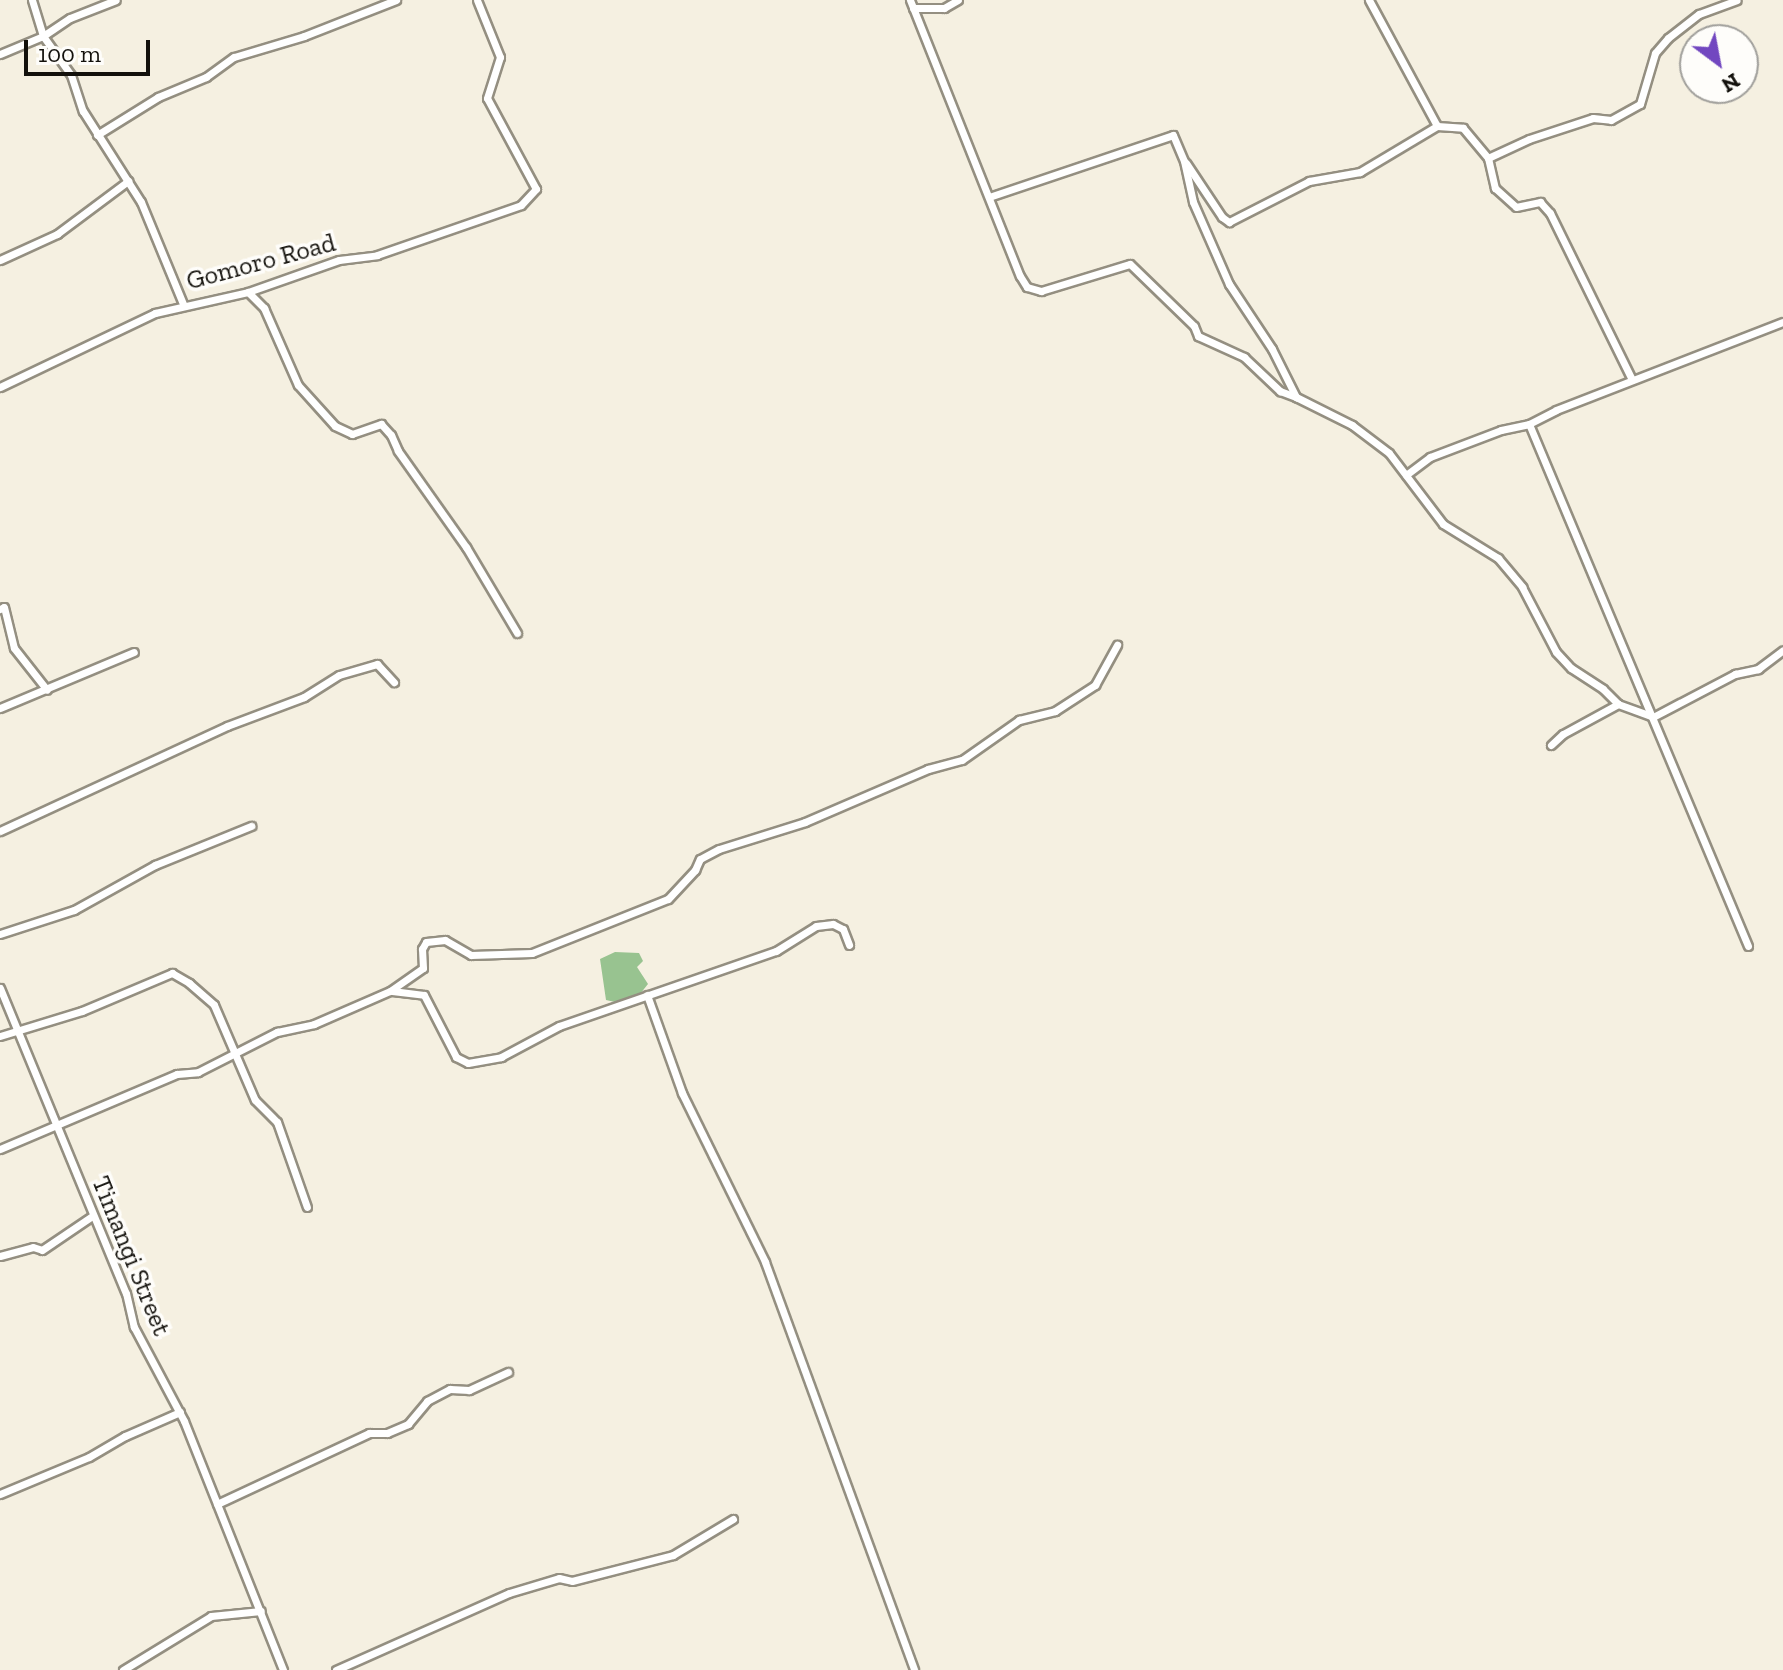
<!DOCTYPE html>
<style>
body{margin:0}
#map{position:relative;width:1783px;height:1670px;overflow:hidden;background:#f5f0e1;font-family:"Zilla Slab",serif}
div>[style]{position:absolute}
.forest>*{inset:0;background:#98c390}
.roads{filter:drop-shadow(2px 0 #948f81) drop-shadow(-2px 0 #948f81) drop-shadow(0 2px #948f81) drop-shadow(0 -2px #948f81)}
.minor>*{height:7px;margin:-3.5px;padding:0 3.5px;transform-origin:3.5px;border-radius:3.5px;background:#fff}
span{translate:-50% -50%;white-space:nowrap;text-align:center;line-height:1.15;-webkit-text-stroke:7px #fefdfa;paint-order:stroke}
.street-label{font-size:26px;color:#13110c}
.north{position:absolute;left:1679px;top:24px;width:80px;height:80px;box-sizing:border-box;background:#fefdfa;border:2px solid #a09f9b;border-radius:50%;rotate:148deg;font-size:22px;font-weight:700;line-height:32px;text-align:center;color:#13110c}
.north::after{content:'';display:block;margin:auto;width:28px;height:36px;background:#7247c0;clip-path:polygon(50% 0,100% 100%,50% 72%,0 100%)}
.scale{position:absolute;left:24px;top:40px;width:126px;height:36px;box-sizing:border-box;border:4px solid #13110c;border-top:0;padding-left:10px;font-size:24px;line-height:28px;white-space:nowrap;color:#13110c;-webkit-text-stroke:6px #fefdfa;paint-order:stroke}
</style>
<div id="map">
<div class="forest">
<div style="clip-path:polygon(615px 952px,639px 953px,643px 961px,637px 967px,648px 984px,640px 994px,615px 1002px,606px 1000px,600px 959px)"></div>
</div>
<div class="roads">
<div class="minor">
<div style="left:32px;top:0;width:38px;rotate:73deg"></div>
<div style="left:43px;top:36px;width:48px;rotate:54.3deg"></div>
<div style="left:71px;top:75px;width:38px;rotate:72deg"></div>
<div style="left:83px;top:111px;width:108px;rotate:57.5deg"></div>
<div style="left:141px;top:202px;width:110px;rotate:67.6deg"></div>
<div style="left:910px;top:0;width:297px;rotate:68.3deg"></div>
<div style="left:1020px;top:276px;width:13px;rotate:58deg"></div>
<div style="left:1027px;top:287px;width:15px;rotate:16deg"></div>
<div style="left:1041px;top:291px;width:93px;rotate:-16.9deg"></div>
<div style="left:1130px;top:264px;width:89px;rotate:44.1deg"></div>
<div style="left:1194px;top:326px;width:11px;rotate:68deg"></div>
<div style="left:1198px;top:336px;width:51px;rotate:24.5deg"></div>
<div style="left:1244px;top:357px;width:50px;rotate:43.4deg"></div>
<div style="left:1280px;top:391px;width:17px;rotate:21deg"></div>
<div style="left:1369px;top:0;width:143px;rotate:61.6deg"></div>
<div style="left:1437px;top:126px;width:26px;rotate:4deg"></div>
<div style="left:1463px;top:128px;width:39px;rotate:50deg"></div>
<div style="left:1488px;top:158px;width:31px;rotate:77deg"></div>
<div style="left:1495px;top:188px;width:28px;rotate:42deg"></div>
<div style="left:1516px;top:207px;width:25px;rotate:-12deg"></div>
<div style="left:1540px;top:202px;width:15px;rotate:48deg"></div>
<div style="left:1550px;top:213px;width:186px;rotate:63.8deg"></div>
<div style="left:913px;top:8px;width:31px"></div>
<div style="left:944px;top:8px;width:16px;rotate:-30deg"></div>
<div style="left:0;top:54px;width:47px;rotate:-22.7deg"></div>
<div style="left:43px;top:36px;width:32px;rotate:-34deg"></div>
<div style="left:70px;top:18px;width:49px;rotate:-21.4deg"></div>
<div style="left:97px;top:135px;width:72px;rotate:-31.9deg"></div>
<div style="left:158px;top:97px;width:52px;rotate:-22.6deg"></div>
<div style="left:206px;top:77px;width:34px;rotate:-36deg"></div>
<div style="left:234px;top:57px;width:73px;rotate:-16.7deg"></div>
<div style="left:304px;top:36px;width:99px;rotate:-21.4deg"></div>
<div style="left:1488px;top:158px;width:45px;rotate:-24.9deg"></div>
<div style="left:1529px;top:139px;width:67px;rotate:-18.2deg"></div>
<div style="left:1593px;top:118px;width:18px;rotate:6deg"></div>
<div style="left:1611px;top:120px;width:33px;rotate:-29deg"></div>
<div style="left:1640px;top:104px;width:53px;rotate:-73.6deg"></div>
<div style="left:1655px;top:53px;width:20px;rotate:-49deg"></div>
<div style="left:1668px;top:38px;width:39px;rotate:-38deg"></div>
<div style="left:1699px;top:14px;width:40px;rotate:-20.2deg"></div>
<div style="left:1186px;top:163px;width:65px;rotate:56.3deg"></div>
<div style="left:1222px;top:217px;width:9px;rotate:36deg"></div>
<div style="left:1229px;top:222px;width:90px;rotate:-27.1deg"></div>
<div style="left:1309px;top:181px;width:52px;rotate:-10deg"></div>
<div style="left:1360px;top:172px;width:90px;rotate:-30.9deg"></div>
<div style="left:989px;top:197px;width:194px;rotate:-18.6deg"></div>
<div style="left:1173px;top:135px;width:28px;rotate:67deg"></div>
<div style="left:1184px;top:161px;width:42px;rotate:77.6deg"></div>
<div style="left:1193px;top:202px;width:90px;rotate:66.3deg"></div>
<div style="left:1229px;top:284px;width:78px;rotate:56.5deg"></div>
<div style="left:1272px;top:349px;width:54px;rotate:63.4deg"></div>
<div style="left:1296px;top:397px;width:63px;rotate:26.6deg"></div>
<div style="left:1352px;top:425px;width:46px;rotate:37.1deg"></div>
<div style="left:1389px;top:453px;width:89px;rotate:52.7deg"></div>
<div style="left:1443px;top:524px;width:65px;rotate:31.7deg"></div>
<div style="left:1498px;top:558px;width:38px;rotate:50deg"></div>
<div style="left:1522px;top:587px;width:73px;rotate:62.4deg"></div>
<div style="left:1556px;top:652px;width:22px;rotate:47deg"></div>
<div style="left:1571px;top:668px;width:38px;rotate:33deg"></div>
<div style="left:1603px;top:689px;width:21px;rotate:45deg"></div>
<div style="left:1618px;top:704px;width:37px;rotate:20deg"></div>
<div style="left:0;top:260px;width:63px;rotate:-24.5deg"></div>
<div style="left:57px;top:234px;width:89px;rotate:-36.7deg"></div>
<div style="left:248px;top:292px;width:23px;rotate:45deg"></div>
<div style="left:264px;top:308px;width:84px;rotate:66.2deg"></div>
<div style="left:298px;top:385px;width:55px;rotate:47.9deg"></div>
<div style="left:335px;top:426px;width:19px;rotate:25deg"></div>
<div style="left:352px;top:434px;width:31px;rotate:-19deg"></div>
<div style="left:381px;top:424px;width:15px;rotate:48deg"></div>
<div style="left:391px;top:435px;width:17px;rotate:66deg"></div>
<div style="left:398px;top:451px;width:118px;rotate:54.7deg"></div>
<div style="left:466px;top:547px;width:100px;rotate:59.3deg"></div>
<div style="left:0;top:387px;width:172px;rotate:-25.5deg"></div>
<div style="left:155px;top:313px;width:95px;rotate:-12.7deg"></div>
<div style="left:248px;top:292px;width:96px;rotate:-19.4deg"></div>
<div style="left:339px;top:260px;width:38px;rotate:-7deg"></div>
<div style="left:377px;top:255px;width:152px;rotate:-19.1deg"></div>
<div style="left:521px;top:205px;width:22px;rotate:-47deg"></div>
<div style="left:536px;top:189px;width:103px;rotate:-118.3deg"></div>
<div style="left:487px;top:98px;width:43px;rotate:-72.4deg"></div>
<div style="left:500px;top:57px;width:61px;rotate:-112deg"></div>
<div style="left:1529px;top:424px;width:566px;rotate:67.24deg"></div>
<div style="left:1406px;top:475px;width:30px;rotate:-37deg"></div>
<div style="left:1430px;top:457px;width:76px;rotate:-20.8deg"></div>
<div style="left:1501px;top:430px;width:29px;rotate:-12deg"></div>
<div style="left:1529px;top:424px;width:30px;rotate:-27deg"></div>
<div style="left:1556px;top:410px;width:243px;rotate:-21.2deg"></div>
<div style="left:0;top:609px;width:4px;rotate:-27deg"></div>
<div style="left:4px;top:607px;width:42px;rotate:76.3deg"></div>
<div style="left:14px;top:648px;width:53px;rotate:51.8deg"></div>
<div style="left:0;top:708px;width:145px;rotate:-22.7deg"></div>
<div style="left:1653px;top:717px;width:93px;rotate:-27.7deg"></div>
<div style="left:1735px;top:674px;width:24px;rotate:-12deg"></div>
<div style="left:1758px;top:669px;width:31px;rotate:-37deg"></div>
<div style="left:1551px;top:745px;width:16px;rotate:-43deg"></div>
<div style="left:1563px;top:734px;width:63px;rotate:-28.6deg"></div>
<div style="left:0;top:831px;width:250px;rotate:-24.8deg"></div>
<div style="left:227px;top:726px;width:82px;rotate:-20.6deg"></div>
<div style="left:304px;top:697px;width:41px;rotate:-32.2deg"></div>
<div style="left:339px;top:675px;width:40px;rotate:-16deg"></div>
<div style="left:377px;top:664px;width:25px;rotate:47deg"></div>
<div style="left:0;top:934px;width:78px;rotate:-18deg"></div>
<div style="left:74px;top:910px;width:93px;rotate:-29.1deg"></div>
<div style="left:155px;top:865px;width:104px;rotate:-22.1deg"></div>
<div style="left:0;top:988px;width:330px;rotate:67.6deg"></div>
<div style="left:126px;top:1293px;width:35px;rotate:77deg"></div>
<div style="left:134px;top:1327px;width:106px;rotate:62deg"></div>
<div style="left:184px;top:1421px;width:268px;rotate:68.3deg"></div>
<div style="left:392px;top:991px;width:32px;rotate:7deg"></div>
<div style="left:424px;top:995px;width:70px;rotate:62.7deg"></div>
<div style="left:456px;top:1057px;width:13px;rotate:27deg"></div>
<div style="left:468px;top:1063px;width:34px;rotate:-10deg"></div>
<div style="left:501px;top:1057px;width:66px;rotate:-28.1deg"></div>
<div style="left:559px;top:1026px;width:230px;rotate:-19.1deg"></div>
<div style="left:776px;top:951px;width:47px;rotate:-32deg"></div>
<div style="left:816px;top:926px;width:17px;rotate:-7deg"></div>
<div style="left:833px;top:924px;width:11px;rotate:27deg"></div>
<div style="left:843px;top:929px;width:17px;rotate:69deg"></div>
<div style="left:647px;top:995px;width:104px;rotate:70.3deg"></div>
<div style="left:682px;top:1093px;width:188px;rotate:63.8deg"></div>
<div style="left:765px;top:1262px;width:434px;rotate:69.9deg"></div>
<div style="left:0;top:1036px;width:86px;rotate:-17deg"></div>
<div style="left:82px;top:1011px;width:98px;rotate:-22.9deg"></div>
<div style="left:172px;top:973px;width:20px;rotate:30deg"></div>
<div style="left:189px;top:983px;width:33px;rotate:41deg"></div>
<div style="left:214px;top:1005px;width:103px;rotate:66.7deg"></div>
<div style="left:255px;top:1100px;width:31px;rotate:45deg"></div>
<div style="left:277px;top:1122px;width:90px;rotate:70.6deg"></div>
<div style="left:0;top:1149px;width:192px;rotate:-23deg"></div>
<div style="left:177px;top:1074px;width:21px;rotate:-5deg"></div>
<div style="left:198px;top:1072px;width:89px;rotate:-26.9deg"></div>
<div style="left:277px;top:1032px;width:38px;rotate:-12deg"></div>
<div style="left:314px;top:1024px;width:83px;rotate:-23.5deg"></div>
<div style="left:390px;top:991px;width:40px;rotate:-34.9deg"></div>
<div style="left:423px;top:968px;width:19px;rotate:-93deg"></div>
<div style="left:422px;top:949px;width:8px;rotate:-60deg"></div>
<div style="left:426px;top:942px;width:19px;rotate:-6deg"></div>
<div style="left:445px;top:940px;width:30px;rotate:30deg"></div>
<div style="left:471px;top:955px;width:61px;rotate:-1.9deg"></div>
<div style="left:532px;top:953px;width:146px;rotate:-21.7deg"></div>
<div style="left:668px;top:899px;width:40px;rotate:-47deg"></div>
<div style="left:695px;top:870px;width:12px;rotate:-66deg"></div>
<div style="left:700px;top:859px;width:21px;rotate:-28deg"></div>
<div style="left:719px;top:849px;width:90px;rotate:-17.4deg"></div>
<div style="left:805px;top:822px;width:134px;rotate:-23.3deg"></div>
<div style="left:928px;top:769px;width:35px;rotate:-15deg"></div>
<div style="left:962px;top:760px;width:70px;rotate:-35.1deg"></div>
<div style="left:1019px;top:720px;width:37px;rotate:-14deg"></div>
<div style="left:1055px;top:711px;width:48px;rotate:-33deg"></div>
<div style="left:1095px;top:685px;width:46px;rotate:-61.2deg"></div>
<div style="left:0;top:1256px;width:34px;rotate:-15deg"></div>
<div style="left:33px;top:1247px;width:9px;rotate:18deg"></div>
<div style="left:42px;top:1250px;width:60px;rotate:-34.2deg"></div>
<div style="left:0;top:1494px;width:96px;rotate:-22.6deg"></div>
<div style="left:89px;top:1457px;width:42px;rotate:-30.3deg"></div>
<div style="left:125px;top:1436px;width:60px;rotate:-23.6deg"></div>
<div style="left:217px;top:1504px;width:168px;rotate:-25deg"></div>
<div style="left:369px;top:1433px;width:18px"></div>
<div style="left:387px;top:1433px;width:23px;rotate:-23deg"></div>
<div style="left:408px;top:1424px;width:30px;rotate:-50deg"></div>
<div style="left:427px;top:1401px;width:26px;rotate:-28deg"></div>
<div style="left:450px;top:1389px;width:19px;rotate:3deg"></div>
<div style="left:469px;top:1390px;width:43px;rotate:-24.8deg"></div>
<div style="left:123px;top:1670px;width:103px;rotate:-31.5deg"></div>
<div style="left:211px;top:1616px;width:50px;rotate:-5.7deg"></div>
<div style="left:336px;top:1670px;width:189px;rotate:-24deg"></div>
<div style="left:509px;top:1593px;width:52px;rotate:-16.7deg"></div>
<div style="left:559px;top:1578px;width:13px;rotate:13deg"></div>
<div style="left:572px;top:1581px;width:104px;rotate:-14.4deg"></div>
<div style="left:673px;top:1555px;width:70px;rotate:-31deg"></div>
</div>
</div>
<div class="street-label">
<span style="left:261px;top:262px;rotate:-15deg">Gomoro Road</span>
<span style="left:131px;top:1256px;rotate:68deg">Timangi Street</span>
</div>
<div class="north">N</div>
<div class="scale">100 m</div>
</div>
